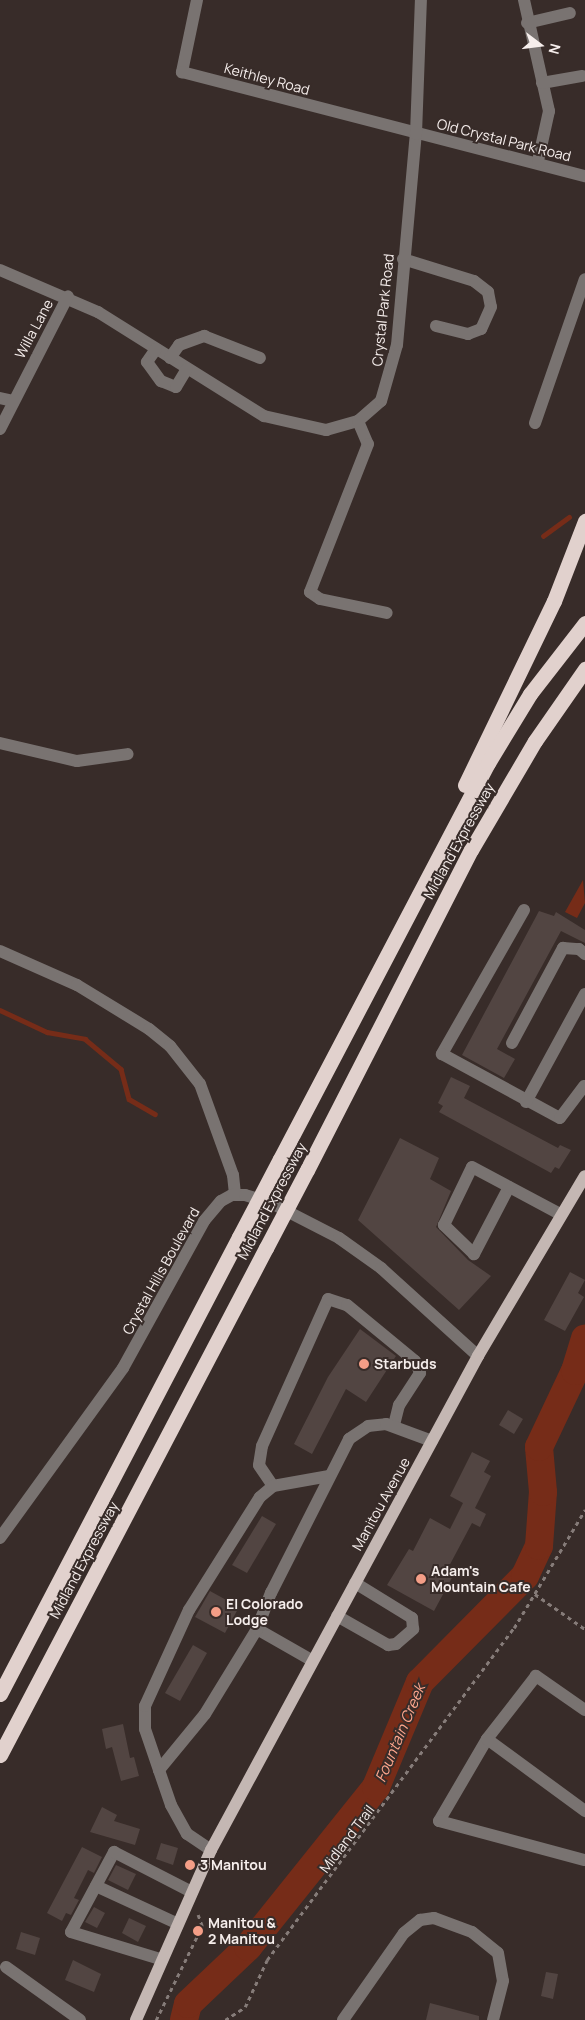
<!DOCTYPE html>
<style>
body{margin:0}
#map{position:relative;width:585px;height:2020px;overflow:hidden;background:#382c29;font-family:Manrope,sans-serif}
div>[style]{position:absolute}
.water>*{inset:0;background:#762c18}
.stream>*{height:4.5px;margin:-2.25px;padding:0 2.25px;transform-origin:2.25px;border-radius:2.25px;background:#762c18}
.river>*{height:28px;margin:-14px;padding:0 14px;transform-origin:14px;border-radius:14px;background:#762c18}
.building>*{inset:0;background:#524542}
.path>*{height:2.5px;margin-top:-1.25px;transform-origin:0;background:repeating-linear-gradient(90deg,#867c79 0 4px,transparent 0 8px)}
.minor>*{height:12px;margin:-6px;padding:0 6px;transform-origin:6px;border-radius:6px;background:#797371}
.major>*{height:12px;margin:-6px;padding:0 6px;transform-origin:6px;border-radius:6px;background:#c4b7b3}
.highway>*{height:15px;margin:-7.5px;padding:0 7.5px;transform-origin:7.5px;border-radius:7.5px;background:#e1d1cd}
.highway-bridge>*{height:15px;margin:-7.5px;padding:0 7.5px;transform-origin:7.5px;border-radius:7.5px;background:#e1d1cd}
.dots>*{width:14px;height:14px;translate:-50% -50%;box-sizing:border-box;border:2px solid #382c29;border-radius:50%}
span{translate:-50% -50%;white-space:nowrap;text-align:center;line-height:1.15;-webkit-text-stroke:4px #382c29;paint-order:stroke}
.street-label{font-size:14px;color:#f6eeec}
.poi-label{font-size:14px;color:#f6eeec;font-weight:700}
.left{translate:0 -50%;text-align:left}
.water-label{font-size:15px;color:#ffa78e;font-style:italic}
.north{position:absolute;left:515px;top:20px;width:50px;height:50px;-webkit-text-stroke:4px #382c29;paint-order:stroke;rotate:105deg;font-size:14px;font-weight:700;line-height:20px;text-align:center;color:#f6eeec}
.north::after{content:'';display:block;margin:auto;width:18px;height:22px;background:#f6eeec;clip-path:polygon(50% 0,100% 100%,50% 72%,0 100%)}
</style>
<div id="map">
<div class="water">
<div style="clip-path:polygon(583px 880px,585px 903px,577px 918px,565px 912px)"></div>
</div>
<div class="stream">
<div style="left:543px;top:536px;width:32px;rotate:-36deg"></div>
<div style="left:0;top:1010px;width:52px;rotate:25.1deg"></div>
<div style="left:47px;top:1032px;width:39px;rotate:10deg"></div>
<div style="left:85px;top:1039px;width:47px;rotate:39.8deg"></div>
<div style="left:121px;top:1069px;width:31px;rotate:75deg"></div>
<div style="left:129px;top:1099px;width:30px;rotate:30deg"></div>
</div>
<div class="river">
<div style="left:184px;top:2020px;width:16px;rotate:-76deg"></div>
<div style="left:188px;top:2004px;width:83px;rotate:-43.5deg"></div>
<div style="left:248px;top:1947px;width:205px;rotate:-51.3deg"></div>
<div style="left:376px;top:1787px;width:114px;rotate:-67.3deg"></div>
<div style="left:420px;top:1682px;width:149px;rotate:-45.3deg"></div>
<div style="left:525px;top:1576px;width:33px;rotate:-65deg"></div>
<div style="left:539px;top:1546px;width:54px;rotate:-85.8deg"></div>
<div style="left:543px;top:1492px;width:45px;rotate:-95.1deg"></div>
<div style="left:539px;top:1447px;width:84px;rotate:-64.7deg"></div>
<div style="left:575px;top:1371px;width:34px;rotate:-73deg"></div>
</div>
<div class="building">
<div style="clip-path:polygon(539px 911px,554px 916px,556px 912px,585px 930px,585px 943px,561px 931px,497px 1049px,515px 1059px,504px 1078px,462px 1055px)"></div>
<div style="clip-path:polygon(451px 1077px,470px 1086px,464px 1098px,558px 1148px,560px 1145px,571px 1150px,559px 1169px,555px 1167px,551px 1173px,439px 1112px,443px 1106px,438px 1103px)"></div>
<div style="clip-path:polygon(400px 1138px,439px 1158px,430px 1179px,451px 1191px,436px 1227px,468px 1260px,491px 1276px,459px 1310px,358px 1220px)"></div>
<div style="clip-path:polygon(570px 1272px,585px 1280px,578px 1293px,584px 1297px,565px 1331px,544px 1320px)"></div>
<div style="clip-path:polygon(360px 1329px,396px 1356px,366px 1402px,346px 1389px,312px 1454px,294px 1444px,328px 1377px)"></div>
<div style="clip-path:polygon(508px 1410px,523px 1419px,514px 1434px,499px 1425px)"></div>
<div style="clip-path:polygon(472px 1452px,490px 1461px,484px 1472px,491px 1476px,475px 1508px,486px 1514px,480px 1527px,472px 1523px,447px 1570px,454px 1574px,434px 1611px,387px 1585px,409px 1549px,413px 1551px,430px 1518px,450px 1529px,463px 1503px,450px 1496px)"></div>
<div style="clip-path:polygon(262px 1516px,276px 1524px,247px 1573px,232px 1565px)"></div>
<div style="clip-path:polygon(210px 1591px,239px 1607px,225px 1633px,195px 1617px)"></div>
<div style="clip-path:polygon(193px 1645px,207px 1653px,180px 1701px,165px 1693px)"></div>
<div style="clip-path:polygon(123px 1724px,130px 1758px,134px 1757px,139px 1776px,121px 1781px,112px 1747px,106px 1749px,102px 1729px)"></div>
<div style="clip-path:polygon(102px 1807px,117px 1815px,114px 1821px,140px 1829px,135px 1845px,90px 1832px)"></div>
<div style="clip-path:polygon(161px 1843px,178px 1848px,173px 1865px,156px 1859px)"></div>
<div style="clip-path:polygon(82px 1847px,102px 1857px,94px 1873px,88px 1870px,74px 1898px,79px 1900px,71px 1915px,66px 1913px,62px 1921px,47px 1913px)"></div>
<div style="clip-path:polygon(116px 1865px,136px 1874px,128px 1890px,108px 1880px)"></div>
<div style="clip-path:polygon(94px 1907px,105px 1913px,97px 1928px,85px 1922px)"></div>
<div style="clip-path:polygon(129px 1918px,146px 1926px,138px 1942px,122px 1933px)"></div>
<div style="clip-path:polygon(21px 1932px,40px 1938px,35px 1955px,16px 1949px)"></div>
<div style="clip-path:polygon(73px 1960px,101px 1974px,94px 1992px,65px 1980px)"></div>
<div style="clip-path:polygon(546px 1972px,558px 1974px,553px 1999px,541px 1996px)"></div>
<div style="clip-path:polygon(430px 2003px,479px 2016px,479px 2020px,426px 2020px)"></div>
</div>
<div class="path">
<div style="left:535px;top:1594px;width:61px;rotate:35deg"></div>
<div style="left:156px;top:2020px;width:105px;rotate:-63.9deg"></div>
<div style="left:202px;top:1926px;width:12px;rotate:-110deg"></div>
<div style="left:225px;top:2020px;width:24px;rotate:-33deg"></div>
<div style="left:245px;top:2007px;width:52px;rotate:-64.9deg"></div>
<div style="left:267px;top:1960px;width:414px;rotate:-53.4deg"></div>
<div style="left:514px;top:1628px;width:138px;rotate:-59deg"></div>
</div>
<div class="minor">
<div style="left:197px;top:0;width:74px;rotate:101.8deg"></div>
<div style="left:182px;top:72px;width:416px;rotate:14.5deg"></div>
<div style="left:524px;top:0;width:114px;rotate:77.3deg"></div>
<div style="left:549px;top:111px;width:51px;rotate:102.4deg"></div>
<div style="left:527px;top:23px;width:44px;rotate:-13.1deg"></div>
<div style="left:542px;top:83px;width:41px;rotate:-9.9deg"></div>
<div style="left:403px;top:259px;width:74px;rotate:17.2deg"></div>
<div style="left:474px;top:281px;width:18px;rotate:38deg"></div>
<div style="left:488px;top:292px;width:15px;rotate:79deg"></div>
<div style="left:491px;top:307px;width:24px;rotate:114deg"></div>
<div style="left:481px;top:329px;width:14px;rotate:159deg"></div>
<div style="left:468px;top:334px;width:33px;rotate:-166deg"></div>
<div style="left:0;top:270px;width:107px;rotate:23.2deg"></div>
<div style="left:98px;top:312px;width:196px;rotate:32.1deg"></div>
<div style="left:264px;top:416px;width:64px;rotate:12.7deg"></div>
<div style="left:326px;top:430px;width:33px;rotate:-16deg"></div>
<div style="left:358px;top:421px;width:30px;rotate:-41deg"></div>
<div style="left:381px;top:401px;width:58px;rotate:-74.1deg"></div>
<div style="left:397px;top:345px;width:212px;rotate:-84.9deg"></div>
<div style="left:416px;top:134px;width:134px;rotate:-87.9deg"></div>
<div style="left:156px;top:349px;width:16px;rotate:125deg"></div>
<div style="left:147px;top:362px;width:24px;rotate:54deg"></div>
<div style="left:161px;top:381px;width:16px;rotate:22deg"></div>
<div style="left:176px;top:387px;width:21px;rotate:-59deg"></div>
<div style="left:170px;top:358px;width:16px;rotate:-55deg"></div>
<div style="left:179px;top:345px;width:27px;rotate:-20deg"></div>
<div style="left:204px;top:336px;width:60px;rotate:21.4deg"></div>
<div style="left:0;top:398px;width:13px;rotate:13deg"></div>
<div style="left:358px;top:421px;width:25px;rotate:67deg"></div>
<div style="left:368px;top:444px;width:159px;rotate:111.4deg"></div>
<div style="left:310px;top:592px;width:12px;rotate:35deg"></div>
<div style="left:320px;top:599px;width:68px;rotate:11.8deg"></div>
<div style="left:535px;top:423px;width:152px;rotate:-70.9deg"></div>
<div style="left:0;top:429px;width:149px;rotate:-62.9deg"></div>
<div style="left:0;top:743px;width:79px;rotate:13.2deg"></div>
<div style="left:77px;top:761px;width:51px;rotate:-7.8deg"></div>
<div style="left:524px;top:910px;width:166px;rotate:119.7deg"></div>
<div style="left:442px;top:1054px;width:134px;rotate:28.5deg"></div>
<div style="left:560px;top:1118px;width:40px;rotate:-53deg"></div>
<div style="left:0;top:951px;width:84px;rotate:23.8deg"></div>
<div style="left:77px;top:985px;width:84px;rotate:31.4deg"></div>
<div style="left:149px;top:1029px;width:27px;rotate:39deg"></div>
<div style="left:170px;top:1046px;width:48px;rotate:51.7deg"></div>
<div style="left:200px;top:1084px;width:97px;rotate:70.1deg"></div>
<div style="left:233px;top:1175px;width:20px;rotate:84deg"></div>
<div style="left:512px;top:1043px;width:108px;rotate:-61.8deg"></div>
<div style="left:563px;top:948px;width:16px;rotate:4deg"></div>
<div style="left:579px;top:949px;width:8px;rotate:40deg"></div>
<div style="left:526px;top:1102px;width:123px;rotate:-61.4deg"></div>
<div style="left:509px;top:1187px;width:76px;rotate:117.6deg"></div>
<div style="left:474px;top:1254px;width:42px;rotate:-136deg"></div>
<div style="left:444px;top:1225px;width:64px;rotate:-64.2deg"></div>
<div style="left:472px;top:1167px;width:100px;rotate:28.1deg"></div>
<div style="left:273px;top:1486px;width:25px;rotate:-124deg"></div>
<div style="left:259px;top:1465px;width:19px;rotate:-81deg"></div>
<div style="left:262px;top:1446px;width:161px;rotate:-65.8deg"></div>
<div style="left:328px;top:1299px;width:20px;rotate:18deg"></div>
<div style="left:347px;top:1305px;width:88px;rotate:39.5deg"></div>
<div style="left:415px;top:1361px;width:13px;rotate:67deg"></div>
<div style="left:420px;top:1373px;width:38px;rotate:123deg"></div>
<div style="left:399px;top:1405px;width:21px;rotate:104deg"></div>
<div style="left:0;top:1538px;width:210px;rotate:-54.1deg"></div>
<div style="left:123px;top:1368px;width:168px;rotate:-61.1deg"></div>
<div style="left:204px;top:1221px;width:26px;rotate:-50deg"></div>
<div style="left:221px;top:1201px;width:13px;rotate:-29deg"></div>
<div style="left:232px;top:1195px;width:13px"></div>
<div style="left:245px;top:1195px;width:27px;rotate:17deg"></div>
<div style="left:271px;top:1203px;width:76px;rotate:27.2deg"></div>
<div style="left:339px;top:1238px;width:52px;rotate:35.5deg"></div>
<div style="left:381px;top:1268px;width:131px;rotate:42.2deg"></div>
<div style="left:337px;top:1616px;width:59px;rotate:29.6deg"></div>
<div style="left:388px;top:1645px;width:8px;rotate:-7deg"></div>
<div style="left:396px;top:1644px;width:23px;rotate:-41deg"></div>
<div style="left:413px;top:1629px;width:11px;rotate:-95deg"></div>
<div style="left:412px;top:1618px;width:67px;rotate:-148.4deg"></div>
<div style="left:257px;top:1629px;width:64px;rotate:29.7deg"></div>
<div style="left:585px;top:1710px;width:60px;rotate:-145.2deg"></div>
<div style="left:536px;top:1676px;width:80px;rotate:127.9deg"></div>
<div style="left:487px;top:1739px;width:95px;rotate:120.3deg"></div>
<div style="left:439px;top:1821px;width:151px;rotate:15deg"></div>
<div style="left:487px;top:1739px;width:122px;rotate:36.3deg"></div>
<div style="left:159px;top:1770px;width:43px;rotate:-108.9deg"></div>
<div style="left:145px;top:1729px;width:23px;rotate:-90deg"></div>
<div style="left:145px;top:1706px;width:106px;rotate:-65.4deg"></div>
<div style="left:189px;top:1610px;width:133px;rotate:-57.9deg"></div>
<div style="left:260px;top:1497px;width:17px;rotate:-40deg"></div>
<div style="left:273px;top:1486px;width:57px;rotate:-10.1deg"></div>
<div style="left:211px;top:1850px;width:29px;rotate:-146deg"></div>
<div style="left:187px;top:1834px;width:33px;rotate:-119deg"></div>
<div style="left:171px;top:1805px;width:37px;rotate:-109deg"></div>
<div style="left:159px;top:1770px;width:72px;rotate:-50.6deg"></div>
<div style="left:205px;top:1714px;width:100px;rotate:-58.5deg"></div>
<div style="left:257px;top:1629px;width:39px;rotate:-69deg"></div>
<div style="left:271px;top:1593px;width:173px;rotate:-63.1deg"></div>
<div style="left:349px;top:1439px;width:23px;rotate:-34deg"></div>
<div style="left:368px;top:1426px;width:18px;rotate:-6deg"></div>
<div style="left:386px;top:1424px;width:49px;rotate:20.3deg"></div>
<div style="left:96px;top:1886px;width:88px;rotate:24.8deg"></div>
<div style="left:160px;top:1959px;width:93px;rotate:-163.1deg"></div>
<div style="left:71px;top:1932px;width:91px;rotate:-61.7deg"></div>
<div style="left:114px;top:1852px;width:85px;rotate:27.2deg"></div>
<div style="left:6px;top:1967px;width:91px;rotate:35.6deg"></div>
<div style="left:343px;top:2020px;width:106px;rotate:-55deg"></div>
<div style="left:404px;top:1933px;width:21px;rotate:-39deg"></div>
<div style="left:420px;top:1920px;width:14px;rotate:-8deg"></div>
<div style="left:434px;top:1918px;width:40px;rotate:20.2deg"></div>
<div style="left:472px;top:1932px;width:33px;rotate:39deg"></div>
<div style="left:498px;top:1953px;width:28px;rotate:80deg"></div>
<div style="left:503px;top:1981px;width:40px;rotate:104.4deg"></div>
</div>
<div class="major">
<div style="left:136px;top:2020px;width:186px;rotate:-66.2deg"></div>
<div style="left:211px;top:1850px;width:562px;rotate:-61.61deg"></div>
<div style="left:478px;top:1356px;width:209px;rotate:-59.3deg"></div>
</div>
<div class="highway">
<div style="left:465px;top:785px;width:204px;rotate:-64.2deg"></div>
<div style="left:554px;top:601px;width:86px;rotate:-68.8deg"></div>
<div style="left:280px;top:1159px;width:447px;rotate:-62.3deg"></div>
<div style="left:488px;top:763px;width:81px;rotate:-58.7deg"></div>
<div style="left:530px;top:694px;width:90px;rotate:-52.2deg"></div>
<div style="left:307px;top:1170px;width:360px;rotate:-62.9deg"></div>
<div style="left:471px;top:850px;width:126px;rotate:-59.6deg"></div>
<div style="left:535px;top:741px;width:88px;rotate:-55.2deg"></div>
<div style="left:0;top:1694px;width:516px;rotate:-62.39deg"></div>
<div style="left:0;top:1755px;width:573px;rotate:-62.32deg"></div>
</div>
<div class="highway-bridge">
<div style="left:239px;top:1237px;width:88px;rotate:-62.3deg"></div>
<div style="left:266px;top:1248px;width:88px;rotate:-62.3deg"></div>
</div>
<div class="dots">
<div style="left:364px;top:1364px;background:#f49e87"></div>
<div style="left:421px;top:1579px;background:#f49e87"></div>
<div style="left:216px;top:1612px;background:#f49e87"></div>
<div style="left:190px;top:1865px;background:#f49e87"></div>
<div style="left:198px;top:1931px;background:#f49e87"></div>
</div>
<div class="street-label">
<span style="left:267px;top:79px;rotate:15deg">Keithley Road</span>
<span style="left:504px;top:140px;rotate:14deg">Old Crystal Park Road</span>
<span style="left:383px;top:310px;rotate:-84deg">Crystal Park Road</span>
<span style="left:34px;top:329px;rotate:-62deg">Willa Lane</span>
<span style="left:459px;top:841px;rotate:-61deg">Midland Expressway</span>
<span style="left:272px;top:1201px;rotate:-62deg">Midland Expressway</span>
<span style="left:161px;top:1271px;rotate:-61deg">Crystal Hills Boulevard</span>
<span style="left:381px;top:1504px;rotate:-61deg">Manitou Avenue</span>
<span style="left:84px;top:1560px;rotate:-62deg">Midland Expressway</span>
<span style="left:347px;top:1839px;rotate:-53deg">Midland Trail</span>
</div>
<div class="poi-label">
<span class="left" style="left:374px;top:1364px">Starbuds</span>
<span class="left" style="left:431px;top:1579px">Adam's<br>Mountain Cafe</span>
<span class="left" style="left:226px;top:1612px">El Colorado<br>Lodge</span>
<span class="left" style="left:200px;top:1865px">3 Manitou</span>
<span class="left" style="left:208px;top:1931px">Manitou &amp;<br>2 Manitou</span>
</div>
<div class="water-label">
<span style="left:400px;top:1733px;rotate:-67deg">Fountain Creek</span>
</div>
<div class="north">N</div>
</div>
